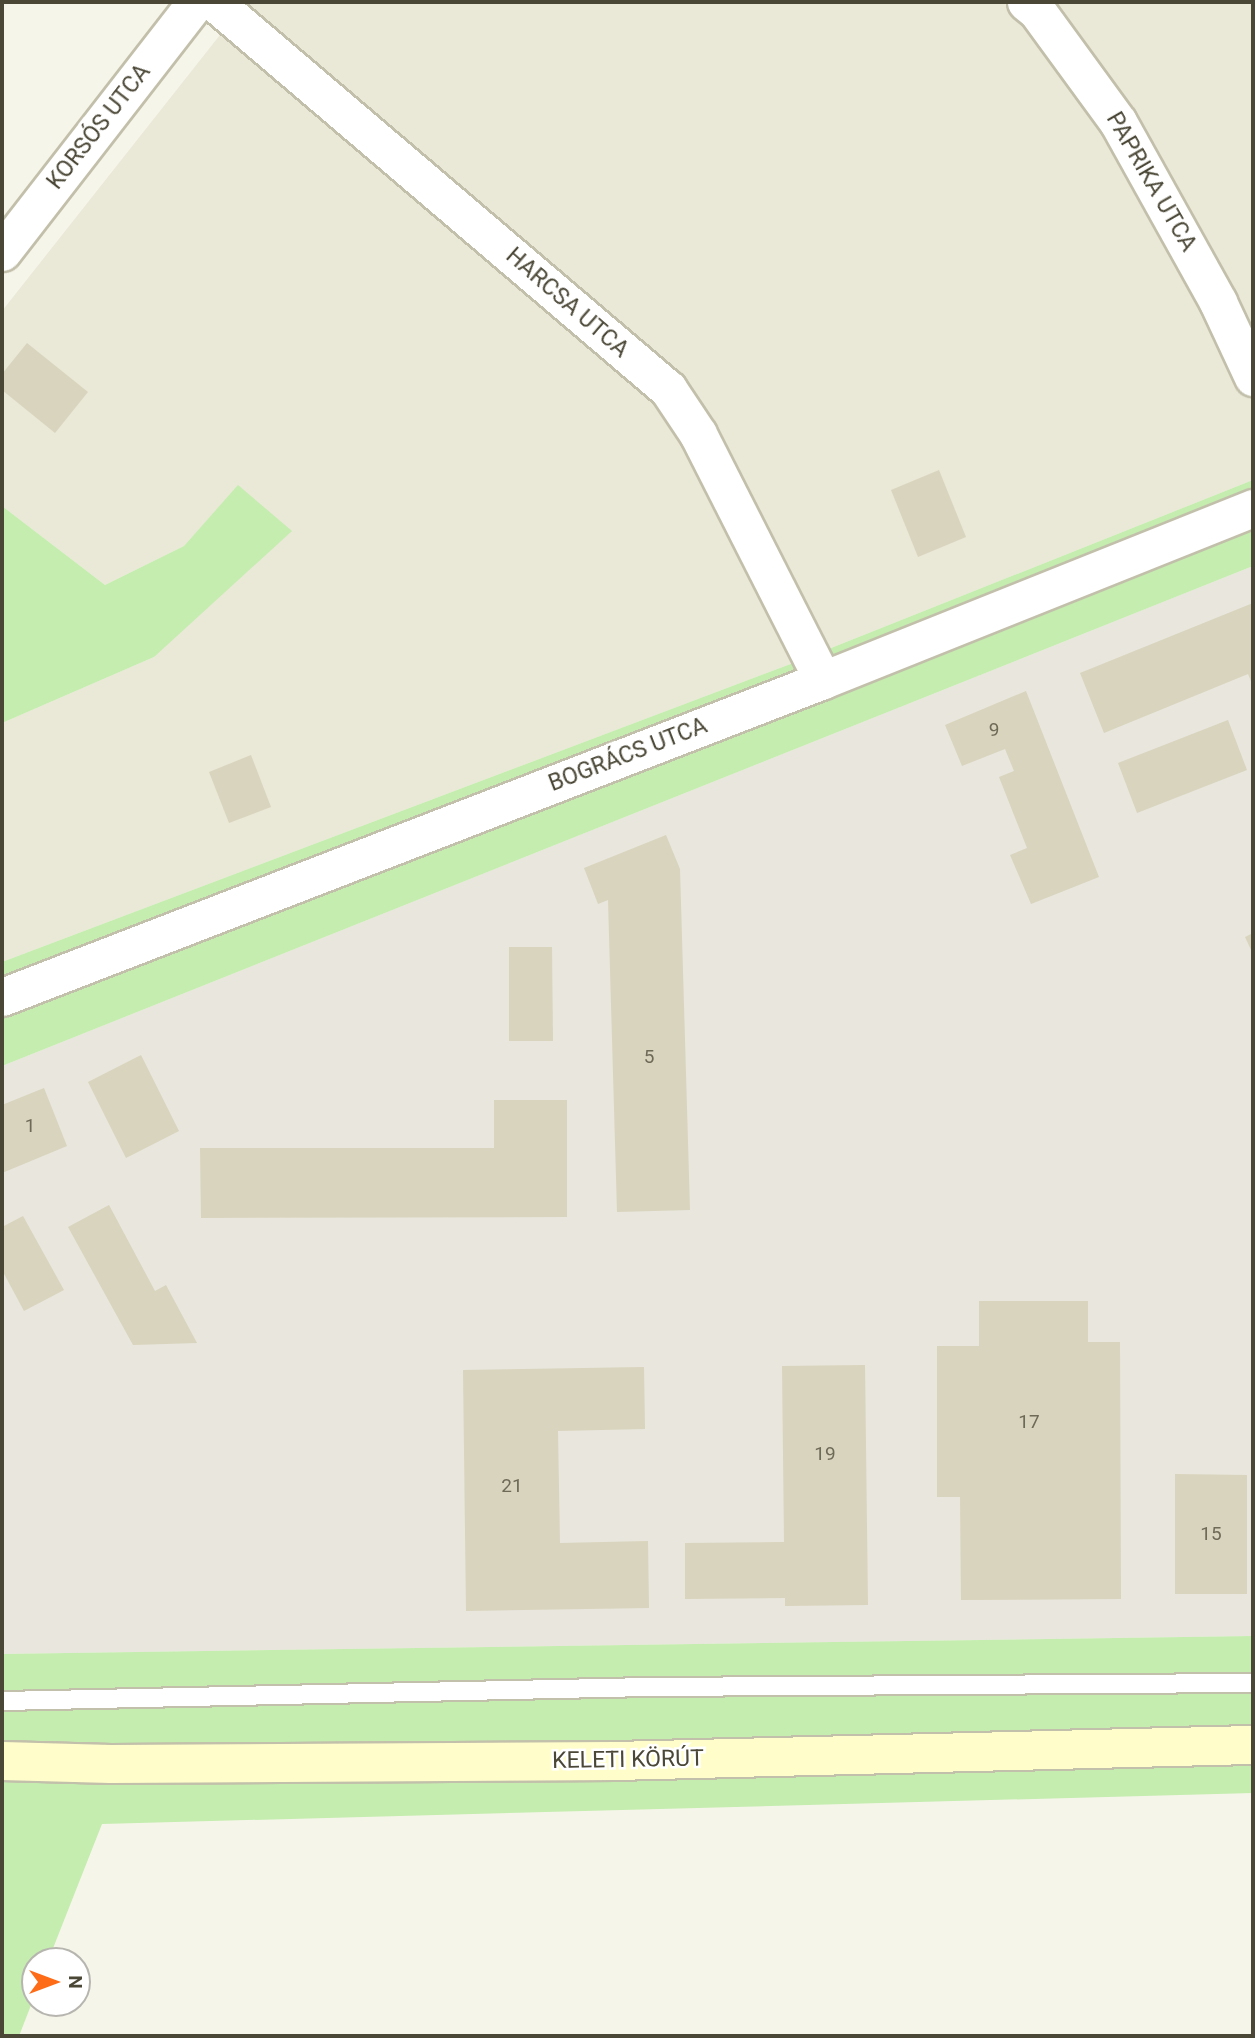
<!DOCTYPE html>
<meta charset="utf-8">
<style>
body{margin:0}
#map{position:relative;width:1255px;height:2038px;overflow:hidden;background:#f6f5e9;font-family:Roboto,sans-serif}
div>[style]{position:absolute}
.residential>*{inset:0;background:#eae8d7}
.industrial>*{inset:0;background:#e8e6dd}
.green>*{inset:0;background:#c4edaf}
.building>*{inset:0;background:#d9d4bd}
.roads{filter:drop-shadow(2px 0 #c2bfaa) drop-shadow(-2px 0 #c2bfaa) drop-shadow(0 2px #c2bfaa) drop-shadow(0 -2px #c2bfaa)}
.service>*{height:18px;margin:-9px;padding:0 9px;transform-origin:9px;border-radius:9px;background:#fff}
.minor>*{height:37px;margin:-18.5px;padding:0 18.5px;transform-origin:18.5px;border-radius:18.5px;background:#fff}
.secondary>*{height:38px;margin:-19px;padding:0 19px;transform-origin:19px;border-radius:19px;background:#fffeca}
span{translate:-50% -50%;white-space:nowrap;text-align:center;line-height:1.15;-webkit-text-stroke:5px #fff;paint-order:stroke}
.number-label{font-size:19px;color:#6e6a58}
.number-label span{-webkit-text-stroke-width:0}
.street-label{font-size:23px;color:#4a4736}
.frame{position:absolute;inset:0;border:4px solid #4a4736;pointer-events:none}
.north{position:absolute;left:21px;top:1947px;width:70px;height:70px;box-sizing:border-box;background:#fff;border:2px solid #b7b5af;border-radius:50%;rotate:90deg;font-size:19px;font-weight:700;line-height:28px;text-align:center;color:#4a4736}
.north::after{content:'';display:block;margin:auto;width:24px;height:32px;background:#ff6c17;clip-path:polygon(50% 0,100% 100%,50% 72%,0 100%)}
</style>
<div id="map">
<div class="residential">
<div style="clip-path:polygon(246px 2px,1253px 2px,1253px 480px,796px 662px,2px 962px,2px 723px,154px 657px,238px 486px,184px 546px,105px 585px,2px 506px,2px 311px)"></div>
</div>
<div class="industrial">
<div style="clip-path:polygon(1253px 566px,1253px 1636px,2px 1654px,2px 1066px)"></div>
</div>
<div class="green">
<div style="clip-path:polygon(1253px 480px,1253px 566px,2px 1066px,2px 962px,796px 662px)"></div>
<div style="clip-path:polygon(238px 485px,292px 531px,154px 657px,2px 723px,2px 506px,105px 585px,184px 546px)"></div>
<div style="clip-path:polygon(1253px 1636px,1253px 1793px,102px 1824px,48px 1961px,35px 1961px,35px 1995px,19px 2036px,2px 2036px,2px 1654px)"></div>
</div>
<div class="building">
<div style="clip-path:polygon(27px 343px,88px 392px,55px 433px,2px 390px,2px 374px)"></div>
<div style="clip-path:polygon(939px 470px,966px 537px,918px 557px,891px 490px)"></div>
<div style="clip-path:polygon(1253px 603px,1253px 686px,1248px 674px,1104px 733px,1080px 673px)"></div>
<div style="clip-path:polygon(1026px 691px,1099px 877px,1031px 904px,1010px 855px,1027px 848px,999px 777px,1014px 771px,1005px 749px,962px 766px,945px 725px)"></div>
<div style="clip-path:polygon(1228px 720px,1247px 770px,1137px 813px,1118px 763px)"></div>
<div style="clip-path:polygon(251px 755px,271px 807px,229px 823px,209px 772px)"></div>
<div style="clip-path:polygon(666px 835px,680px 869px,690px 1210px,617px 1212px,608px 900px,598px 904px,584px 868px)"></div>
<div style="clip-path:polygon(1253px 933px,1253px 954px,1245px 937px)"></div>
<div style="clip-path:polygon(509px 947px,552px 947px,553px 1041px,509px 1041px)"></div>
<div style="clip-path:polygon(141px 1055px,179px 1131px,126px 1158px,88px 1082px)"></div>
<div style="clip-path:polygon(44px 1088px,67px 1146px,2px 1173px,2px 1105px)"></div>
<div style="clip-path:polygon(494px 1100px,567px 1100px,567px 1217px,201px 1218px,200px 1148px,494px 1148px)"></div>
<div style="clip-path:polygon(109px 1205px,155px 1291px,166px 1285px,197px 1343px,133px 1345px,68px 1227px)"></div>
<div style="clip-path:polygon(23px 1216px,64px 1290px,24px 1311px,2px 1270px,2px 1227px)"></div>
<div style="clip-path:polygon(979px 1301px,1088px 1301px,1088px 1342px,1120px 1342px,1121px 1599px,961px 1600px,960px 1497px,937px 1497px,937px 1346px,979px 1346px)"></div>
<div style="clip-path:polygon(865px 1365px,868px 1605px,785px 1606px,785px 1598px,685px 1599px,685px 1543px,784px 1542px,782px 1366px)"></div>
<div style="clip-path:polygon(644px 1367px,645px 1429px,558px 1431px,560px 1543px,648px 1541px,649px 1608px,466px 1611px,463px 1370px)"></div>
<div style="clip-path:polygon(1175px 1474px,1247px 1475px,1247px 1594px,1175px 1594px)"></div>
</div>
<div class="roads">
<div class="service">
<div style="left:2px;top:1701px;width:648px;rotate:-1.24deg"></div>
<div style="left:650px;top:1687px;width:603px;rotate:-0.38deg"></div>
</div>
<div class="minor">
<div style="left:214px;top:2px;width:597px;rotate:40.45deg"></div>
<div style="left:668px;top:389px;width:54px;rotate:56.3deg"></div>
<div style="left:698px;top:434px;width:276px;rotate:63.1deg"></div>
<div style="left:1026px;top:2px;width:14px;rotate:39deg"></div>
<div style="left:1037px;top:11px;width:137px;rotate:53.9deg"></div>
<div style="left:1118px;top:122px;width:206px;rotate:60.9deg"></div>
<div style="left:1218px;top:302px;width:83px;rotate:65deg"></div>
<div style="left:2px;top:252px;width:316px;rotate:-52.2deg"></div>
<div style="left:2px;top:997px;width:880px;rotate:-21.11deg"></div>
<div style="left:823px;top:680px;width:463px;rotate:-21.8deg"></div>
</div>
<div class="secondary">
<div style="left:2px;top:1761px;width:109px;rotate:1.6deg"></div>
<div style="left:111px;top:1764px;width:504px;rotate:-0.34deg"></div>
<div style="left:615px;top:1761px;width:638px;rotate:-1.44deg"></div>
</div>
</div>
<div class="number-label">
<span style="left:994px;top:730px">9</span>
<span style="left:649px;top:1057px">5</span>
<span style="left:30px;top:1126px">1</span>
<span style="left:1029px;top:1422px">17</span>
<span style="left:825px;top:1454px">19</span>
<span style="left:512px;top:1486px">21</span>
<span style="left:1211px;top:1534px">15</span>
</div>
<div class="street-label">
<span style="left:99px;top:127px;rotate:-52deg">KORSÓS UTCA</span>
<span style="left:1151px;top:182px;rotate:60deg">PAPRIKA UTCA</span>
<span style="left:567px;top:303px;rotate:41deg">HARCSA UTCA</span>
<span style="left:628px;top:755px;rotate:-21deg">BOGRÁCS UTCA</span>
<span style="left:628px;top:1760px;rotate:-1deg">KELETI KÖRÚT</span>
</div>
<div class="frame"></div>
<div class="north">N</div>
</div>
